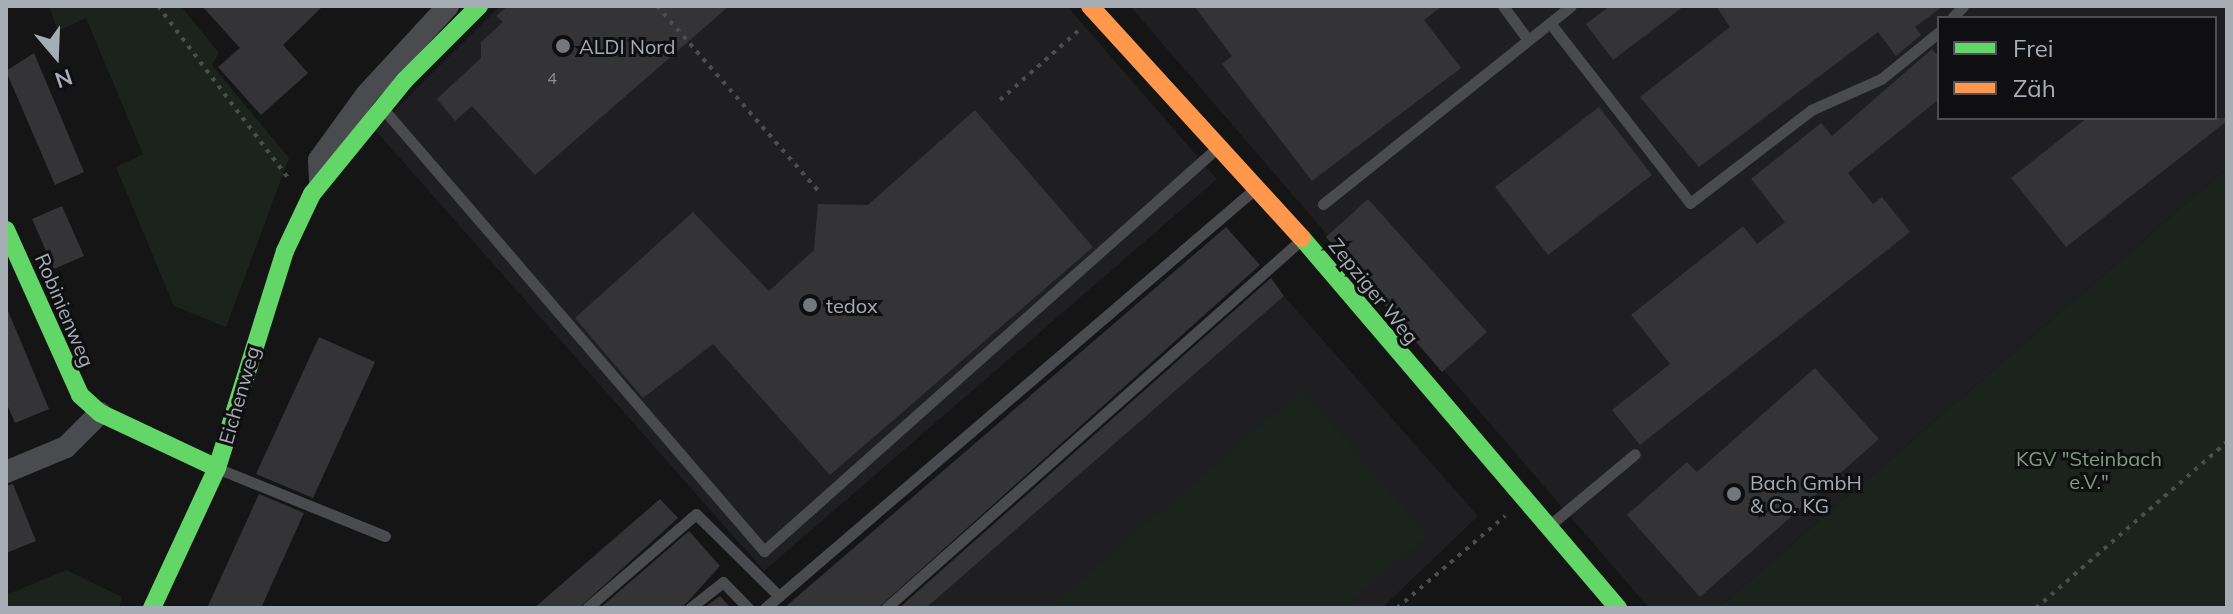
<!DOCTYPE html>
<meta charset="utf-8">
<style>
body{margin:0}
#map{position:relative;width:2233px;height:614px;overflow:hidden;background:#151515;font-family:Mulish,sans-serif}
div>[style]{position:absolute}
.built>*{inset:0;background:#1f1f21}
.green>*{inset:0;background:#1c221c}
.building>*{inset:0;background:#343436}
.path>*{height:4px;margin-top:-2px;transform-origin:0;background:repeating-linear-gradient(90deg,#4b4d4f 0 4px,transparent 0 10px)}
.lane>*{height:11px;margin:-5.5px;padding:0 5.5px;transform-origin:5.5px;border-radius:5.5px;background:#4a4b4e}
.street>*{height:22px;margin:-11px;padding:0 11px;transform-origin:11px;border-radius:11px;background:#4a4b4e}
.fast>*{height:18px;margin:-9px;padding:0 9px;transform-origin:9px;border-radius:9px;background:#63d668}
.slow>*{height:18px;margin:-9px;padding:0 9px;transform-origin:9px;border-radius:9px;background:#ff974d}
.dots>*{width:22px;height:22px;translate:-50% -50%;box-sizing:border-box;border:4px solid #0f0f11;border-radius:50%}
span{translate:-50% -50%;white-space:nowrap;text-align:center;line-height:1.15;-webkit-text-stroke:6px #0f0f11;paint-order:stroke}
.number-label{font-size:16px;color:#8a8f95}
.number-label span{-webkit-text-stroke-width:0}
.poi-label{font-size:20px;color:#a7adb5}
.left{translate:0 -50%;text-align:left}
.street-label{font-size:20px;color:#a7adb5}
.park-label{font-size:20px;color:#809f7f}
.frame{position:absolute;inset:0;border:8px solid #a7adb5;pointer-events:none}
.legend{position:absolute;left:1937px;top:16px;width:280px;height:104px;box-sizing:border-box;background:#0f0f11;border:2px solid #4c4e53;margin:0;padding:10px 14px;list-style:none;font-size:24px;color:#a7adb5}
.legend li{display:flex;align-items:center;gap:16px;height:40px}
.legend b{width:40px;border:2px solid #4c4e53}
.north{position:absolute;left:16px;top:16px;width:80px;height:80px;-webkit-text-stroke:6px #0f0f11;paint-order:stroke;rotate:161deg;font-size:22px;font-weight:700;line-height:32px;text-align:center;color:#a7adb5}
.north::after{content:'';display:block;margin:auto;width:28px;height:36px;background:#a7adb5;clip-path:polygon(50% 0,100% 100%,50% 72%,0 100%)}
</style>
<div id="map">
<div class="built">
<div style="clip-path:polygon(500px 6px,1067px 6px,1217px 179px,764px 571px,375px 130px)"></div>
<div style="clip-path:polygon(evenodd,1130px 6px,2227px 6px,2227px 168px,1718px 608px,1649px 608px,1130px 6px,1939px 18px,2215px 18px,2215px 118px,1939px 118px,1939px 18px)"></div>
<div style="clip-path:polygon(1284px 296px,1478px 516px,1382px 608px,926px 608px)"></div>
</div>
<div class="green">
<div style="clip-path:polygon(49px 6px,181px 6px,219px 53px,212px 65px,289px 158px,226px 327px,174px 306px,116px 167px,143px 154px,86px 18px,58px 31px)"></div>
<div style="clip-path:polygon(2227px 168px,2227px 608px,1718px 608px)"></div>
<div style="clip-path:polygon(1302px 390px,1428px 535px,1343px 608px,1048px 608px)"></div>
<div style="clip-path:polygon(66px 570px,122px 597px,119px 608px,6px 608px,6px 595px)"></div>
</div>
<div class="building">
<div style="clip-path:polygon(202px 6px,323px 6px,283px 45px,308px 73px,261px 115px,218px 67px,240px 48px)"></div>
<div style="clip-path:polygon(508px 6px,729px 6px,535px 175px,472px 106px,455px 121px,437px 99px,481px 58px,481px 42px,503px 22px,496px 16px)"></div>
<div style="clip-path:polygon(1194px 6px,1442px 6px,1424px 20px,1461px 68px,1312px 181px,1222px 64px,1232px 56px)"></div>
<div style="clip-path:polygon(1610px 6px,1684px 6px,1613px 60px,1586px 24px)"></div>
<div style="clip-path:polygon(1716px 6px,1943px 6px,1915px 27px,1921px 35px,1896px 56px,1878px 32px,1699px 167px,1640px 97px,1730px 27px)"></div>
<div style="clip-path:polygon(1932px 49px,1939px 57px,1939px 99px,1848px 173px,1873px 204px,1882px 197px,1910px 232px,1640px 445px,1612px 410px,1670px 364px,1631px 315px,1743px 226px,1757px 244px,1785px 222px,1751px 179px,1821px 123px,1832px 136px)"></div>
<div style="clip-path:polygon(34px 53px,84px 172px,55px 185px,6px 71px)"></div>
<div style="clip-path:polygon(1599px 107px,1652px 175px,1548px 255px,1495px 187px)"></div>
<div style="clip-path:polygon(975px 110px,1093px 247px,830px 475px,713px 344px,643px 398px,575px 318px,693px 212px,769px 291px,814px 250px,818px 204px,868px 205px)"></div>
<div style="clip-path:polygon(2087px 118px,2227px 118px,2227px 121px,2066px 247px,2011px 178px)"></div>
<div style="clip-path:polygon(1368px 199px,1487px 332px,1442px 372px,1326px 237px)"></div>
<div style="clip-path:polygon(62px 206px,84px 256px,54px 269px,32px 219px)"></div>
<div style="clip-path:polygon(1226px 227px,1260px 265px,878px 608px,784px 608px)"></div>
<div style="clip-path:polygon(1271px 278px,1284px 296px,926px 608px,899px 608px)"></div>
<div style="clip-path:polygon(6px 306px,49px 409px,15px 423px,6px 402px)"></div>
<div style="clip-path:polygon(319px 337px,375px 362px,313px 498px,256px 474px)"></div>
<div style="clip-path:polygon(1815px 368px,1879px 439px,1700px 597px,1627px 515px,1687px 462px,1697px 472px)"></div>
<div style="clip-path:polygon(13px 484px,36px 541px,6px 553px,6px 486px)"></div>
<div style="clip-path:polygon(259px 494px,304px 513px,261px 608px,207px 608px)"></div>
<div style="clip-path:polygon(660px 499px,678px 518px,579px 608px,534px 608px)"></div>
<div style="clip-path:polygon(689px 531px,720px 566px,682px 608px,600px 608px)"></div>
<div style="clip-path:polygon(720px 596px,731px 608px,704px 608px)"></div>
</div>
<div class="path">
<div style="left:158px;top:6px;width:217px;rotate:52.9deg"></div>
<div style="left:657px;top:6px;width:248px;rotate:48.9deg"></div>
<div style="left:1000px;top:100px;width:106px;rotate:-41.5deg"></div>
<div style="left:1397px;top:608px;width:142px;rotate:-40.4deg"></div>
<div style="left:2036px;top:608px;width:253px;rotate:-41deg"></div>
</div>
<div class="lane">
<div style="left:1503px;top:6px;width:42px;rotate:53.7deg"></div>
<div style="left:1952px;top:18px;width:16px;rotate:-47deg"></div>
<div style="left:1550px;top:23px;width:228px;rotate:52.1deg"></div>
<div style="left:1690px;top:203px;width:153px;rotate:-37.5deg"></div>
<div style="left:1811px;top:110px;width:77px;rotate:-23.9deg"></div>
<div style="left:1881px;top:79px;width:75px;rotate:-39deg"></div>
<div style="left:385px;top:111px;width:581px;rotate:49.26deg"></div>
<div style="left:764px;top:551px;width:606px;rotate:-41.66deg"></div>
<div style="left:1323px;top:204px;width:317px;rotate:-38.6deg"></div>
<div style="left:219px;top:469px;width:179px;rotate:22deg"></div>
<div style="left:1551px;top:524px;width:109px;rotate:-39.8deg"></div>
<div style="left:587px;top:608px;width:144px;rotate:-40.8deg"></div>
<div style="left:696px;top:514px;width:117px;rotate:44.7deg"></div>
<div style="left:690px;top:608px;width:42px;rotate:-38.2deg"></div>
<div style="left:723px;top:582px;width:36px;rotate:46deg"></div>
<div style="left:765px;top:608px;width:648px;rotate:-40.55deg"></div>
<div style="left:886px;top:608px;width:556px;rotate:-41.57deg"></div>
</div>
<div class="street">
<div style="left:320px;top:180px;width:20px;rotate:-93deg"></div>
<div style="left:319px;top:160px;width:80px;rotate:-54.1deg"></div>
<div style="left:366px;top:95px;width:121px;rotate:-47.3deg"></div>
<div style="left:6px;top:472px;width:65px;rotate:-22.6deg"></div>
<div style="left:66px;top:447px;width:48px;rotate:-45deg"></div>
</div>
<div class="fast">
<div style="left:6px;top:230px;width:181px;rotate:65.8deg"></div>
<div style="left:80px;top:395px;width:27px;rotate:42deg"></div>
<div style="left:100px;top:413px;width:129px;rotate:25.2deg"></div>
<div style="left:1302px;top:238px;width:487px;rotate:49.5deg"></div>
<div style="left:152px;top:608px;width:154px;rotate:-65.1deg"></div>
<div style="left:217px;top:468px;width:227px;rotate:-72.6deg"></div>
<div style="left:285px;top:251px;width:63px;rotate:-64.7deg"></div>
<div style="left:312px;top:194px;width:147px;rotate:-50.8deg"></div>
<div style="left:405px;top:80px;width:105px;rotate:-45deg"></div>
</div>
<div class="slow">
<div style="left:1090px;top:6px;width:314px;rotate:47.6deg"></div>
</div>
<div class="dots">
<div style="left:563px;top:46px;background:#74787d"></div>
<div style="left:810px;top:305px;background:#74787d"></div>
<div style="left:1734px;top:494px;background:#74787d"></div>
</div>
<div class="number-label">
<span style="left:552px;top:78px">4</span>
</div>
<div class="poi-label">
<span class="left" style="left:579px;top:46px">ALDI Nord</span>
<span class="left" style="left:826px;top:305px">tedox</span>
<span class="left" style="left:1750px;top:494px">Bach GmbH<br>&amp; Co. KG</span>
</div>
<div class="street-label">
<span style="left:1374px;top:291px;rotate:51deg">Zepziger Weg</span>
<span style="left:65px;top:310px;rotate:67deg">Robinienweg</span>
<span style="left:239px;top:395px;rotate:-74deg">Eichenweg</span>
</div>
<div class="park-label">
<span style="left:2089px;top:470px">KGV "Steinbach<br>e.V."</span>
</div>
<div class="frame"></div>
<ul class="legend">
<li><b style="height:10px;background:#63d668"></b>Frei</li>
<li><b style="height:10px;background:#ff974d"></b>Zäh</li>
</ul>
<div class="north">N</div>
</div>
